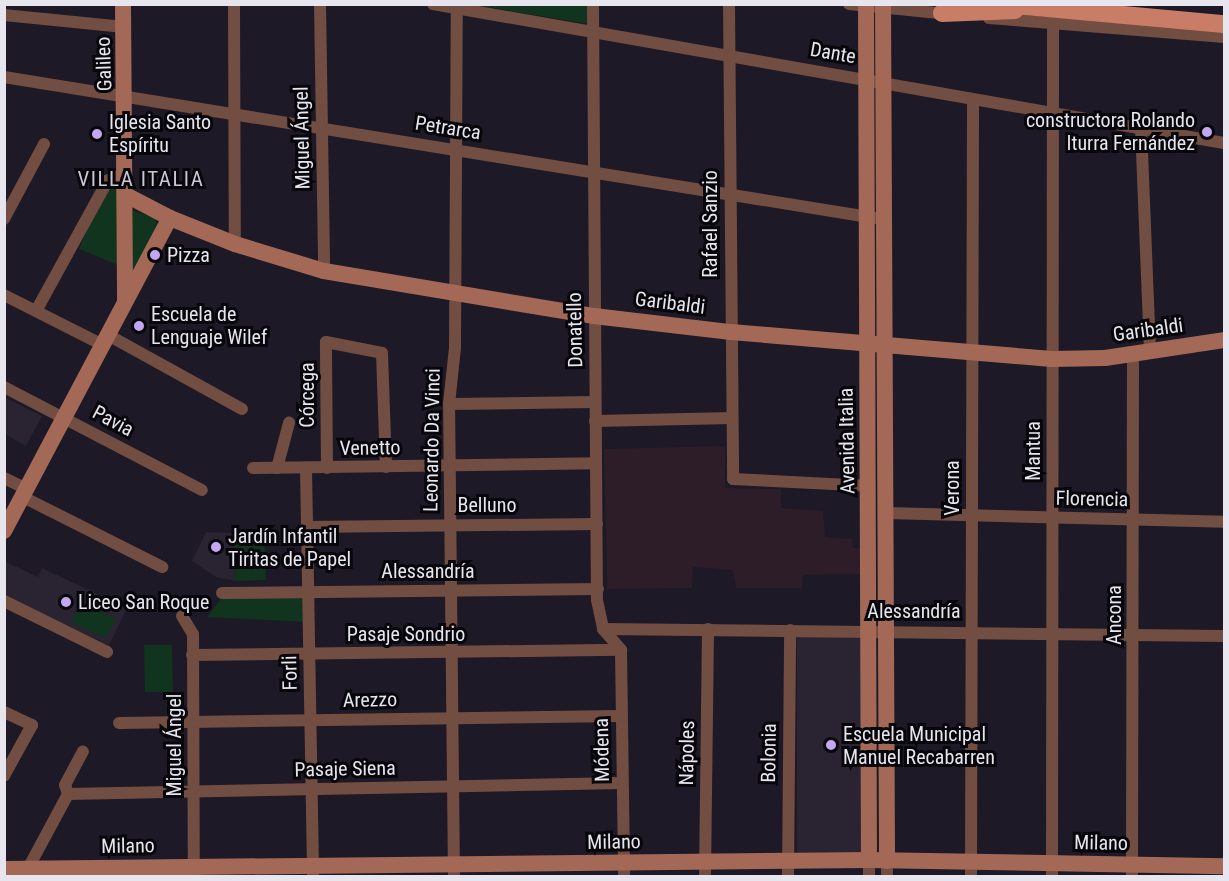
<!DOCTYPE html>
<meta charset="utf-8">
<style>
body{margin:0}
#map{position:relative;width:1229px;height:881px;overflow:hidden;background:#1d1926;font-family:"Roboto Condensed",sans-serif}
div>[style]{position:absolute}
.industrial>*{inset:0;background:#2c1d29}
.education>*{inset:0;background:#2a2332}
.green>*{inset:0;background:#10341d}
.street>*{height:12px;margin:-6px;padding:0 6px;transform-origin:6px;border-radius:6px;background:#724d42}
.secondary>*{height:16px;margin:-8px;padding:0 8px;transform-origin:8px;border-radius:8px;background:#a46956}
.primary>*{height:18px;margin:-9px;padding:0 9px;transform-origin:9px;border-radius:9px;background:#ca7d66}
.dots>*{width:16px;height:16px;translate:-50% -50%;box-sizing:border-box;border:3px solid #07060a;border-radius:50%}
span{translate:-50% -50%;white-space:nowrap;text-align:center;line-height:1.15;-webkit-text-stroke:6px #07060a;paint-order:stroke}
.street-label{font-size:20px;color:#e7e5ee}
.poi-label{font-size:20px;color:#e7e5ee}
.right{translate:-100% -50%;text-align:right}
.left{translate:0 -50%;text-align:left}
.neighbourhood-label{font-size:21px;color:#cac5d7;letter-spacing:1.5px}
.frame{position:absolute;inset:0;border:6px solid #e7e5ee;pointer-events:none}
</style>
<div id="map">
<div class="industrial">
<div style="clip-path:polygon(725px 446px,725px 488px,781px 489px,781px 508px,823px 511px,825px 537px,852px 539px,853px 548px,864px 549px,864px 574px,803px 575px,802px 588px,736px 588px,733px 570px,693px 567px,692px 588px,607px 589px,604px 449px)"></div>
</div>
<div class="education">
<div style="clip-path:polygon(4px 397px,42px 416px,26px 446px,5px 434px)"></div>
<div style="clip-path:polygon(206px 532px,233px 533px,235px 581px,216px 577px,192px 561px)"></div>
<div style="clip-path:polygon(4px 561px,38px 577px,42px 568px,127px 608px,109px 645px,5px 596px)"></div>
<div style="clip-path:polygon(797px 636px,864px 638px,864px 852px,797px 852px)"></div>
</div>
<div class="green">
<div style="clip-path:polygon(475px 5px,588px 5px,589px 24px)"></div>
<div style="clip-path:polygon(112px 185px,118px 192px,120px 266px,79px 249px,106px 187px)"></div>
<div style="clip-path:polygon(132px 210px,155px 218px,157px 224px,132px 278px)"></div>
<div style="clip-path:polygon(264px 532px,266px 580px,235px 581px,233px 533px)"></div>
<div style="clip-path:polygon(305px 595px,306px 622px,207px 617px,223px 596px)"></div>
<div style="clip-path:polygon(80px 602px,116px 618px,106px 638px,71px 622px)"></div>
<div style="clip-path:polygon(144px 645px,172px 645px,173px 692px,145px 692px)"></div>
</div>
<div class="street">
<div style="left:234px;top:4px;width:240px;rotate:89.8deg"></div>
<div style="left:320px;top:4px;width:267px;rotate:89.1deg"></div>
<div style="left:433px;top:4px;width:803px;rotate:9.97deg"></div>
<div style="left:593px;top:4px;width:596px;rotate:89.62deg"></div>
<div style="left:597px;top:600px;width:30px;rotate:78deg"></div>
<div style="left:603px;top:629px;width:28px;rotate:49deg"></div>
<div style="left:621px;top:650px;width:226px;rotate:89.2deg"></div>
<div style="left:729px;top:4px;width:475px;rotate:89.5deg"></div>
<div style="left:733px;top:479px;width:136px;rotate:2.9deg"></div>
<div style="left:849px;top:4px;width:100px;rotate:5.8deg"></div>
<div style="left:4px;top:15px;width:121px;rotate:5.7deg"></div>
<div style="left:989px;top:18px;width:236px;rotate:4.6deg"></div>
<div style="left:4px;top:77px;width:882px;rotate:9.2deg"></div>
<div style="left:1141px;top:127px;width:224px;rotate:87.7deg"></div>
<div style="left:4px;top:219px;width:85px;rotate:-61.9deg"></div>
<div style="left:4px;top:295px;width:111px;rotate:26.8deg"></div>
<div style="left:36px;top:311px;width:149px;rotate:-61.2deg"></div>
<div style="left:108px;top:180px;width:19px;rotate:-21deg"></div>
<div style="left:108px;top:335px;width:153px;rotate:28.9deg"></div>
<div style="left:4px;top:387px;width:223px;rotate:27.5deg"></div>
<div style="left:449px;top:404px;width:146px;rotate:-0.8deg"></div>
<div style="left:595px;top:421px;width:137px;rotate:-1.3deg"></div>
<div style="left:253px;top:468px;width:343px;rotate:-0.8deg"></div>
<div style="left:277px;top:468px;width:47px;rotate:-75.1deg"></div>
<div style="left:306px;top:468px;width:408px;rotate:89deg"></div>
<div style="left:327px;top:468px;width:126px;rotate:-90.5deg"></div>
<div style="left:326px;top:342px;width:57px;rotate:11.1deg"></div>
<div style="left:382px;top:353px;width:114px;rotate:88deg"></div>
<div style="left:4px;top:478px;width:25px;rotate:26deg"></div>
<div style="left:23px;top:497px;width:156px;rotate:26.7deg"></div>
<div style="left:887px;top:513px;width:337px;rotate:1.5deg"></div>
<div style="left:306px;top:527px;width:291px;rotate:-0.6deg"></div>
<div style="left:222px;top:593px;width:376px;rotate:-0.6deg"></div>
<div style="left:4px;top:601px;width:115px;rotate:26.3deg"></div>
<div style="left:182px;top:616px;width:21px;rotate:59deg"></div>
<div style="left:193px;top:634px;width:242px;rotate:89.8deg"></div>
<div style="left:603px;top:629px;width:621px;rotate:0.65deg"></div>
<div style="left:192px;top:655px;width:429px;rotate:-0.7deg"></div>
<div style="left:4px;top:712px;width:31px;rotate:25deg"></div>
<div style="left:32px;top:725px;width:58px;rotate:118.8deg"></div>
<div style="left:119px;top:723px;width:502px;rotate:-0.8deg"></div>
<div style="left:68px;top:794px;width:554px;rotate:-1.14deg"></div>
<div style="left:887px;top:861px;width:15px;rotate:90deg"></div>
<div style="left:25px;top:874px;width:91px;rotate:-61.7deg"></div>
<div style="left:68px;top:794px;width:9px;rotate:-108deg"></div>
<div style="left:65px;top:785px;width:38px;rotate:-62deg"></div>
<div style="left:454px;top:876px;width:472px;rotate:-90.6deg"></div>
<div style="left:449px;top:404px;width:56px;rotate:-83.9deg"></div>
<div style="left:455px;top:348px;width:344px;rotate:-89.7deg"></div>
<div style="left:705px;top:876px;width:247px;rotate:-89.3deg"></div>
<div style="left:788px;top:876px;width:246px;rotate:-89.5deg"></div>
<div style="left:869px;top:876px;width:16px;rotate:-90deg"></div>
<div style="left:971px;top:876px;width:776px;rotate:-89.85deg"></div>
<div style="left:1052px;top:876px;width:851px;rotate:-89.93deg"></div>
<div style="left:1132px;top:876px;width:523px;rotate:-89.89deg"></div>
</div>
<div class="secondary">
<div style="left:123px;top:4px;width:295px;rotate:89.6deg"></div>
<div style="left:866px;top:4px;width:856px;rotate:89.8deg"></div>
<div style="left:883px;top:4px;width:857px;rotate:89.73deg"></div>
<div style="left:126px;top:195px;width:50px;rotate:27.6deg"></div>
<div style="left:170px;top:218px;width:70px;rotate:21.8deg"></div>
<div style="left:235px;top:244px;width:93px;rotate:16.9deg"></div>
<div style="left:324px;top:271px;width:274px;rotate:9.5deg"></div>
<div style="left:594px;top:316px;width:138px;rotate:6.7deg"></div>
<div style="left:731px;top:332px;width:322px;rotate:4.8deg"></div>
<div style="left:1052px;top:359px;width:53px;rotate:-1.1deg"></div>
<div style="left:1105px;top:358px;width:120px;rotate:-8.6deg"></div>
<div style="left:4px;top:531px;width:354px;rotate:-62.1deg"></div>
<div style="left:4px;top:869px;width:865px;rotate:-0.6deg"></div>
<div style="left:869px;top:860px;width:355px;rotate:1deg"></div>
</div>
<div class="primary">
<div style="left:1003px;top:4px;width:222px;rotate:5.2deg"></div>
<div style="left:942px;top:13px;width:73px;rotate:-2.4deg"></div>
</div>
<div class="dots">
<div style="left:1207px;top:132px;background:#c3a7f2"></div>
<div style="left:97px;top:134px;background:#c3a7f2"></div>
<div style="left:155px;top:255px;background:#c3a7f2"></div>
<div style="left:139px;top:326px;background:#c3a7f2"></div>
<div style="left:216px;top:547px;background:#c3a7f2"></div>
<div style="left:66px;top:602px;background:#c3a7f2"></div>
<div style="left:831px;top:745px;background:#c3a7f2"></div>
</div>
<div class="street-label">
<span style="left:833px;top:53px;rotate:10deg">Dante</span>
<span style="left:104px;top:64px;rotate:-92deg">Galileo</span>
<span style="left:448px;top:128px;rotate:9deg">Petrarca</span>
<span style="left:302px;top:138px;rotate:-91deg">Miguel Ángel</span>
<span style="left:710px;top:224px;rotate:-90deg">Rafael Sanzio</span>
<span style="left:670px;top:303px;rotate:7deg">Garibaldi</span>
<span style="left:575px;top:330px;rotate:-91deg">Donatello</span>
<span style="left:1148px;top:330px;rotate:-8deg">Garibaldi</span>
<span style="left:307px;top:395px;rotate:-90deg">Córcega</span>
<span style="left:113px;top:421px;rotate:28deg">Pavia</span>
<span style="left:432px;top:440px;rotate:-89deg">Leonardo Da Vinci</span>
<span style="left:847px;top:441px;rotate:-91deg">Avenida Italia</span>
<span style="left:370px;top:448px;rotate:-1deg">Venetto</span>
<span style="left:1033px;top:451px;rotate:-90deg">Mantua</span>
<span style="left:952px;top:488px;rotate:-90deg">Verona</span>
<span style="left:1092px;top:499px;rotate:1deg">Florencia</span>
<span style="left:487px;top:505px">Belluno</span>
<span style="left:428px;top:571px">Alessandría</span>
<span style="left:914px;top:611px">Alessandría</span>
<span style="left:1114px;top:615px;rotate:-90deg">Ancona</span>
<span style="left:406px;top:634px">Pasaje Sondrio</span>
<span style="left:290px;top:673px;rotate:-91deg">Forli</span>
<span style="left:370px;top:700px;rotate:-1deg">Arezzo</span>
<span style="left:174px;top:745px;rotate:-90deg">Miguel Ángel</span>
<span style="left:602px;top:750px;rotate:-91deg">Módena</span>
<span style="left:687px;top:753px;rotate:-89deg">Nápoles</span>
<span style="left:769px;top:753px;rotate:-89deg">Bolonia</span>
<span style="left:345px;top:769px;rotate:-1deg">Pasaje Siena</span>
<span style="left:614px;top:842px;rotate:-1deg">Milano</span>
<span style="left:1101px;top:843px;rotate:1deg">Milano</span>
<span style="left:128px;top:846px;rotate:-1deg">Milano</span>
</div>
<div class="poi-label">
<span class="right" style="left:1195px;top:132px">constructora Rolando<br>Iturra Fernández</span>
<span class="left" style="left:109px;top:134px">Iglesia Santo<br>Espíritu</span>
<span class="left" style="left:167px;top:255px">Pizza</span>
<span class="left" style="left:151px;top:326px">Escuela de<br>Lenguaje Wilef</span>
<span class="left" style="left:228px;top:548px">Jardín Infantil<br>Tiritas de Papel</span>
<span class="left" style="left:78px;top:602px">Liceo San Roque</span>
<span class="left" style="left:843px;top:746px">Escuela Municipal<br>Manuel Recabarren</span>
</div>
<div class="neighbourhood-label">
<span style="left:141px;top:179px">VILLA ITALIA</span>
</div>
<div class="frame"></div>
</div>
